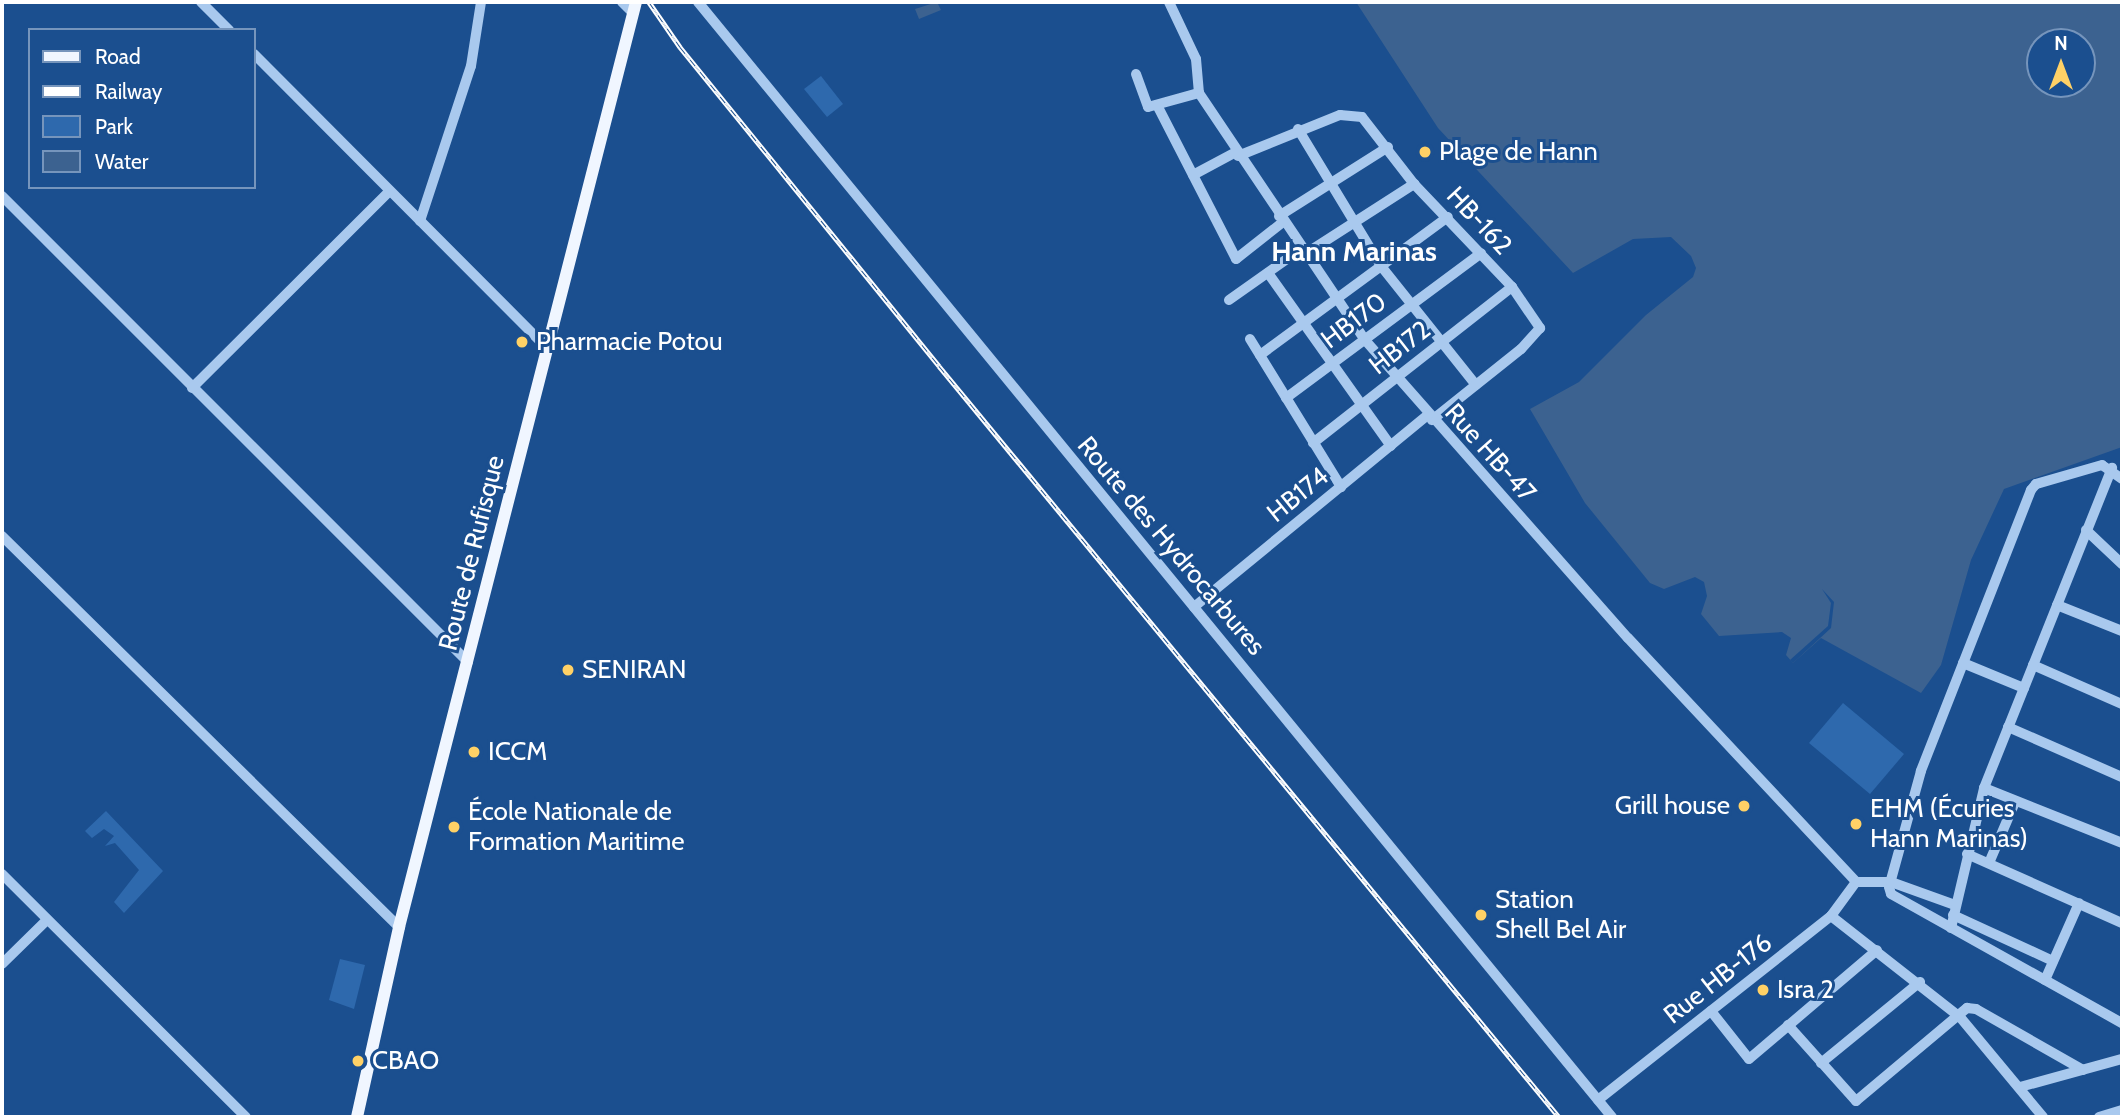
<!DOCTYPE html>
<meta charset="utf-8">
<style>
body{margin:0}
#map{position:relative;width:2124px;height:1119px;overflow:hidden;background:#1b4f8f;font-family:Cabin,sans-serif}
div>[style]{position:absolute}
.green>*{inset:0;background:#2e69ad}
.water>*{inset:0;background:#3c6290}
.pier>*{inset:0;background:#1b4f8f}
.minor>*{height:10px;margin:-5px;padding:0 5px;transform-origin:5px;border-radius:5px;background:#a9c9ee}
.major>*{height:12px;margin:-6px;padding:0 6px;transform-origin:6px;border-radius:6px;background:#f0f6ff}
.rail>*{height:5px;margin-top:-2.5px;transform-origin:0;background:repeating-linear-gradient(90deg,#1b4f8f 0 8px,#fff 0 16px);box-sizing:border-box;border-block:2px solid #fff}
.dots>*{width:19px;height:19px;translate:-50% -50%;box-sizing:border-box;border:4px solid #1b4f8f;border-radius:50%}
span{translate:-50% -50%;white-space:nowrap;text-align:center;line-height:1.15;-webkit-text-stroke:6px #1b4f8f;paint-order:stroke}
.poi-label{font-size:26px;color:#fff}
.left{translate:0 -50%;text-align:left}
.right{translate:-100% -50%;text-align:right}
.street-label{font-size:26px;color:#fff}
.neighbourhood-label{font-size:28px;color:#fff;font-weight:700}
.frame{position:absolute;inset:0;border:4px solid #fff;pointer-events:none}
.legend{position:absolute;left:28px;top:28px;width:228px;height:161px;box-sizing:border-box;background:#1b4f8f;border:2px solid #7695bc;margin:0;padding:9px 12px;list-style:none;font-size:21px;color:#fff}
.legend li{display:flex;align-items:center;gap:14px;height:35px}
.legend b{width:35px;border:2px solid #7695bc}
.north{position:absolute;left:2026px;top:28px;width:70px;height:70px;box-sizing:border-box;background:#1b4f8f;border:2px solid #7695bc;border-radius:50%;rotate:0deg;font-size:19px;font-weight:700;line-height:28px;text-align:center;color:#fff}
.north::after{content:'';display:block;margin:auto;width:24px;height:32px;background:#ffd166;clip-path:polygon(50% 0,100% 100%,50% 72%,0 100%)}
</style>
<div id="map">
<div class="green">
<div style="clip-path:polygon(821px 76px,843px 104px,827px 117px,804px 89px)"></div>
<div style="clip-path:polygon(1843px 703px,1904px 754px,1870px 794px,1809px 743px)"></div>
<div style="clip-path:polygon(106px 811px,163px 871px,124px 913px,114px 902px,139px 870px,115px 843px,105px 846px,114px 836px,104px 829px,92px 838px,85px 831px)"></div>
<div style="clip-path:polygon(340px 959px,365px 965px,354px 1009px,329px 1000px)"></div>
</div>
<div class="water">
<div style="clip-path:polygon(937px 2px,941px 10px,919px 19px,915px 9px)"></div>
<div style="clip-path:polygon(evenodd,1356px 2px,2122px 2px,2122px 447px,2004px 489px,1971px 560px,1941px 665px,1921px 693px,1821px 638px,1793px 663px,1786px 655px,1791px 638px,1782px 632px,1719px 636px,1701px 614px,1707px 596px,1704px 582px,1695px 577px,1664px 589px,1650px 583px,1585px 503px,1530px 409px,1579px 382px,1646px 315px,1693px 277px,1696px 268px,1691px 256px,1671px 237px,1633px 239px,1573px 273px,1438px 128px,1356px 2px,2040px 42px,2082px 42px,2082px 84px,2040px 84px,2040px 42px)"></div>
</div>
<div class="pier">
<div style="clip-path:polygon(1822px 589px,1834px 602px,1831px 628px,1793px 663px,1790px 660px,1828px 626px,1831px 603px)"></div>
</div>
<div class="minor">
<div style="left:201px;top:2px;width:40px;rotate:45deg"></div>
<div style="left:622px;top:2px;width:16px;rotate:45deg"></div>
<div style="left:698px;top:2px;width:1442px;rotate:50.66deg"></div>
<div style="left:1169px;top:2px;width:63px;rotate:64.7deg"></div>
<div style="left:1196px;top:59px;width:34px;rotate:85deg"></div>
<div style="left:1199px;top:93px;width:298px;rotate:56.1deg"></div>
<div style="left:1365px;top:340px;width:397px;rotate:48.6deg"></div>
<div style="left:1628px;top:638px;width:334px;rotate:46.9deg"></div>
<div style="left:254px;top:54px;width:415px;rotate:45.1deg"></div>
<div style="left:1136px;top:74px;width:35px;rotate:70deg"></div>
<div style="left:1148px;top:107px;width:53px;rotate:-15.4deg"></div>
<div style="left:1157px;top:105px;width:173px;rotate:62.8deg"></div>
<div style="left:1236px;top:259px;width:60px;rotate:-38.2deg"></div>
<div style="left:1298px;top:129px;width:160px;rotate:58.8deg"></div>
<div style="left:1381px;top:266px;width:152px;rotate:51.4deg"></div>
<div style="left:1238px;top:156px;width:110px;rotate:-21.9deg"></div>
<div style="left:1340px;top:115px;width:22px;rotate:5deg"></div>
<div style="left:1362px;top:117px;width:85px;rotate:52.2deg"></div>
<div style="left:1414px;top:184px;width:142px;rotate:46.4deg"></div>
<div style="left:1512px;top:287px;width:50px;rotate:55.7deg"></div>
<div style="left:1540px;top:328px;width:28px;rotate:132deg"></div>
<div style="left:1521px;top:349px;width:114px;rotate:141.4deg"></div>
<div style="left:1193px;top:175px;width:49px;rotate:-28.1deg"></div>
<div style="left:2px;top:196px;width:659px;rotate:45deg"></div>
<div style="left:1279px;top:216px;width:129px;rotate:-32.3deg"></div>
<div style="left:420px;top:221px;width:163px;rotate:-71.8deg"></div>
<div style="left:471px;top:66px;width:65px;rotate:-81.1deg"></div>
<div style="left:1305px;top:254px;width:130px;rotate:-32.7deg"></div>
<div style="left:1268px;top:273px;width:212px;rotate:54.6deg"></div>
<div style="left:1229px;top:300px;width:88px;rotate:-35.3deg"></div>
<div style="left:1250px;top:339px;width:174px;rotate:58.4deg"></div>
<div style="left:1260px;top:355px;width:233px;rotate:-36.3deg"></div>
<div style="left:192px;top:388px;width:279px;rotate:-44.9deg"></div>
<div style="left:1286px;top:398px;width:243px;rotate:-36.6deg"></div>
<div style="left:1313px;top:443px;width:253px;rotate:-38.1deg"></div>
<div style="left:2122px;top:479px;width:24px;rotate:-145deg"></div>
<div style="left:2102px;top:465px;width:69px;rotate:163.9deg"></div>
<div style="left:2036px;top:484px;width:8px;rotate:130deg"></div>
<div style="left:2031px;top:490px;width:302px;rotate:111.4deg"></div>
<div style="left:1921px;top:771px;width:120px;rotate:105.4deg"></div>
<div style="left:1889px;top:887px;width:7px;rotate:74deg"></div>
<div style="left:1891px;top:894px;width:265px;rotate:29.2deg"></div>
<div style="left:2086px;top:530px;width:50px;rotate:43.4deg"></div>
<div style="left:2px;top:536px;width:557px;rotate:44.56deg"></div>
<div style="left:2057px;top:605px;width:70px;rotate:21.8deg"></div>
<div style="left:1194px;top:607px;width:303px;rotate:-39.4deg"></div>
<div style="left:1963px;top:663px;width:66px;rotate:22.3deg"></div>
<div style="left:2033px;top:665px;width:97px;rotate:23.7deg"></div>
<div style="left:2008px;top:727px;width:124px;rotate:23.7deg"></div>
<div style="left:1984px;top:788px;width:149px;rotate:21.7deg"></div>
<div style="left:1967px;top:854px;width:170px;rotate:24deg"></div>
<div style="left:1989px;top:863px;width:66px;rotate:-66.9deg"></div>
<div style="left:2px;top:874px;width:344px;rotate:44.9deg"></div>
<div style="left:1856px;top:882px;width:35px"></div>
<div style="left:1891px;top:882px;width:68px;rotate:19.8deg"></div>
<div style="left:1953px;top:915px;width:110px;rotate:24.7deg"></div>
<div style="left:1831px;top:916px;width:164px;rotate:38.1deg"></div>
<div style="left:1960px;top:1017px;width:130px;rotate:50.3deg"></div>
<div style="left:1951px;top:928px;width:144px;rotate:-76.7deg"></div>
<div style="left:1984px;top:788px;width:345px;rotate:-68.2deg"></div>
<div style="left:2px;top:964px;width:63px;rotate:-44.4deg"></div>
<div style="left:2045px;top:980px;width:84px;rotate:-66.2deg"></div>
<div style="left:1711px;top:1011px;width:61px;rotate:51.6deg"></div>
<div style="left:1749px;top:1059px;width:168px;rotate:-40.4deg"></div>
<div style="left:1788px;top:1025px;width:102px;rotate:48.2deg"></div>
<div style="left:1856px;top:1101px;width:145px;rotate:-40deg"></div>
<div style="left:1967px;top:1008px;width:9px;rotate:6deg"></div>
<div style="left:1976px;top:1009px;width:123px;rotate:29.7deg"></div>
<div style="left:1821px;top:1063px;width:128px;rotate:-39.3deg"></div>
<div style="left:2020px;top:1087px;width:106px;rotate:-15.4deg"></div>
<div style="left:1598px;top:1100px;width:297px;rotate:-38.3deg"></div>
<div style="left:1831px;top:916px;width:42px;rotate:-53.7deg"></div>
<div style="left:2099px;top:1117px;width:24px;rotate:-17deg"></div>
</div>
<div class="major">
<div style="left:357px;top:1117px;width:195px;rotate:-77.5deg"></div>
<div style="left:399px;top:927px;width:955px;rotate:-75.63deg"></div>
</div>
<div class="rail">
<div style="left:649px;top:2px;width:55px;rotate:55.4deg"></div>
<div style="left:680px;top:47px;width:411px;rotate:50.9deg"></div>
<div style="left:939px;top:366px;width:974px;rotate:50.46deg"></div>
</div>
<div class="dots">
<div style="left:1425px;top:152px;background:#ffd166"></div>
<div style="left:522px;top:342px;background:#ffd166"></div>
<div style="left:568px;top:670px;background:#ffd166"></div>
<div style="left:474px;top:752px;background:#ffd166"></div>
<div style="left:1744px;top:806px;background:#ffd166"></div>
<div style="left:1856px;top:824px;background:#ffd166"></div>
<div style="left:454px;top:827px;background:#ffd166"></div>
<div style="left:1481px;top:915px;background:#ffd166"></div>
<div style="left:1763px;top:990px;background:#ffd166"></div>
<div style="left:358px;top:1061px;background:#ffd166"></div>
</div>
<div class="poi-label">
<span class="left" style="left:1439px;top:152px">Plage de Hann</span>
<span class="left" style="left:536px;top:342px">Pharmacie Potou</span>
<span class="left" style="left:582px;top:670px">SENIRAN</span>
<span class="left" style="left:488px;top:752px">ICCM</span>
<span class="right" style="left:1730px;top:806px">Grill house</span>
<span class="left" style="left:1870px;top:824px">EHM (Écuries<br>Hann Marinas)</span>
<span class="left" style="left:468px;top:827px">École Nationale de<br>Formation Maritime</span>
<span class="left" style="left:1495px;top:915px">Station<br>Shell Bel Air</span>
<span class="left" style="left:1777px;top:990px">Isra 2</span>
<span class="left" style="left:372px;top:1061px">CBAO</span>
</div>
<div class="street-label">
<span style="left:1479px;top:221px;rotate:47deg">HB-162</span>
<span style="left:1354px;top:321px;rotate:-37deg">HB170</span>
<span style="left:1400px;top:348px;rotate:-38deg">HB172</span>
<span style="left:1490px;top:453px;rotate:48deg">Rue HB-47</span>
<span style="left:1298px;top:495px;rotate:-39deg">HB174</span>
<span style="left:1171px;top:546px;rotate:50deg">Route des Hydrocarbures</span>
<span style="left:472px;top:553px;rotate:-76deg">Route de Rufisque</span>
<span style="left:1718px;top:979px;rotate:-38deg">Rue HB-176</span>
</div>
<div class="neighbourhood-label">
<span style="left:1354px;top:251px">Hann Marinas</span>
</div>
<div class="frame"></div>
<ul class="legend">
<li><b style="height:9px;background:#f0f6ff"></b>Road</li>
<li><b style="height:9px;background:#fff"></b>Railway</li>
<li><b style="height:19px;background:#2e69ad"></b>Park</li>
<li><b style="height:19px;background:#3c6290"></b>Water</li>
</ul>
<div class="north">N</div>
</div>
